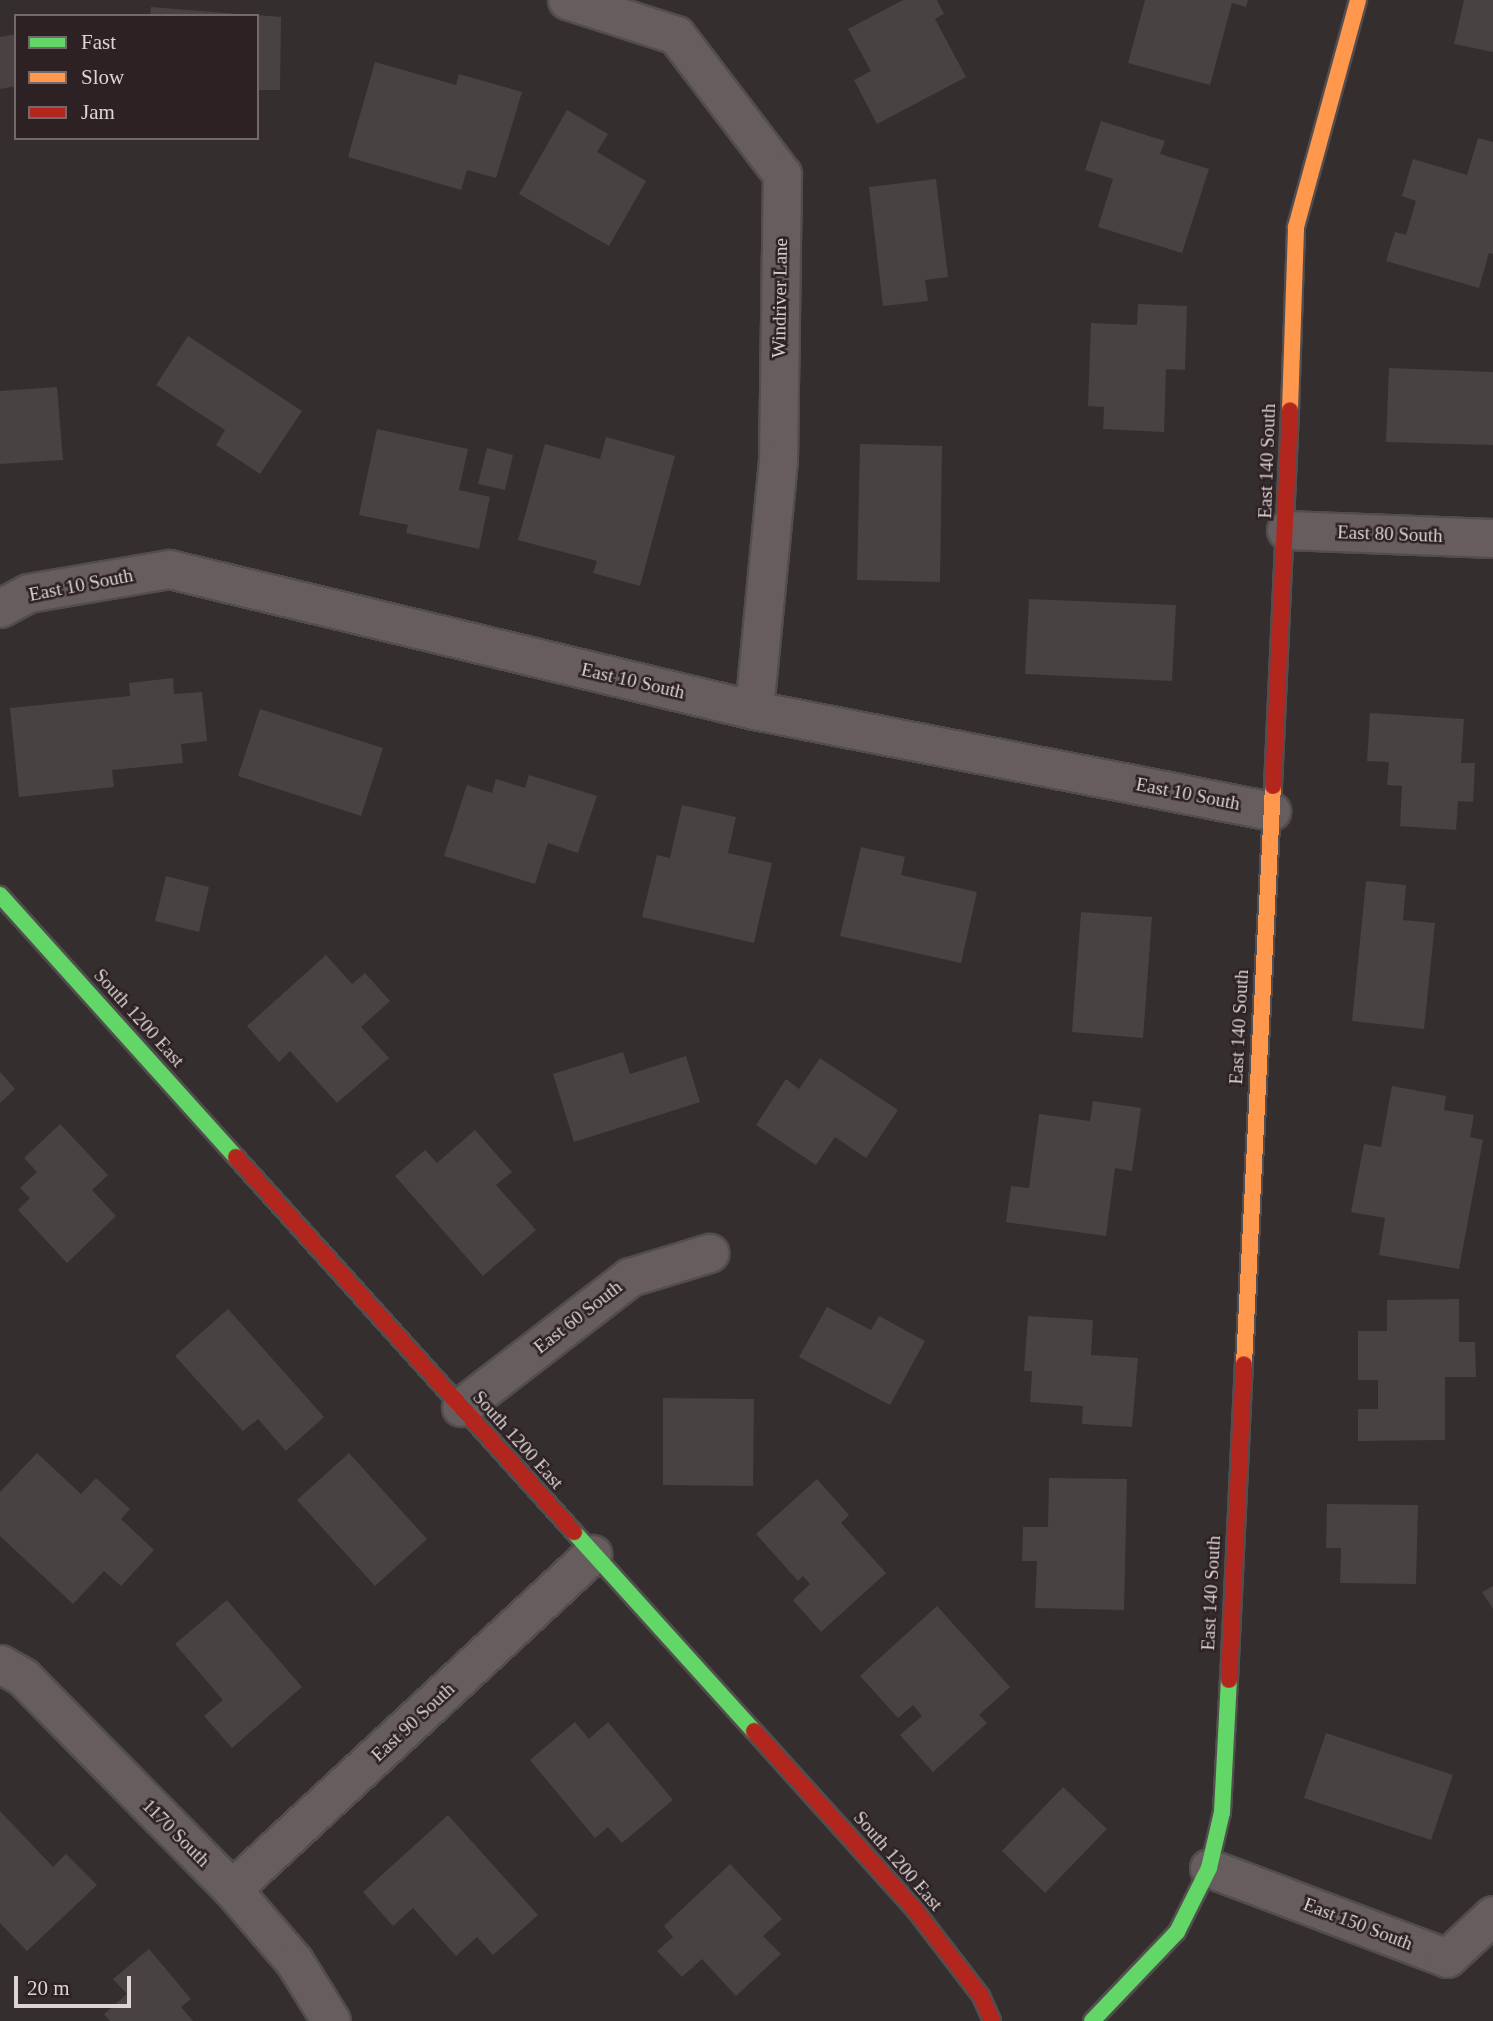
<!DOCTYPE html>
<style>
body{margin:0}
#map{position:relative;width:1493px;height:2021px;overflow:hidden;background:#342e2f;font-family:Georgia,serif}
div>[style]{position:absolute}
.building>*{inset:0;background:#484243}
.roads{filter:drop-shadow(2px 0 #524d4e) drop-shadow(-2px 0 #524d4e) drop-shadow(0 2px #524d4e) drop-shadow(0 -2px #524d4e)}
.street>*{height:37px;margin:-18.5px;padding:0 18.5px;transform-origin:18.5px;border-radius:18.5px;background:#675d5f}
.fast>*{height:16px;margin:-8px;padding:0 8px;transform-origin:8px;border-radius:8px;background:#63d668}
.slow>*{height:16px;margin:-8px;padding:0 8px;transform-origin:8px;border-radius:8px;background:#ff974d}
.jam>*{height:16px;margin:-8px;padding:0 8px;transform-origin:8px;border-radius:8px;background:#b3261e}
span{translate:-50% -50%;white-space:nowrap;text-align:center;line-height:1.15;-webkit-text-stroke:5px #2d2123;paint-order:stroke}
.street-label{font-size:19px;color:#ddd4d6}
.legend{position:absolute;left:14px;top:14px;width:245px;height:126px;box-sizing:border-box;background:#2d2123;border:2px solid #73696b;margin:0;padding:9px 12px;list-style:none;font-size:21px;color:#ddd4d6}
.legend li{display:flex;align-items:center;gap:14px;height:35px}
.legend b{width:35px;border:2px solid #73696b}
.scale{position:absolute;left:14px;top:1976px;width:117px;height:32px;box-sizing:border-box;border:4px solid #ddd4d6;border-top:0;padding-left:9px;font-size:21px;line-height:24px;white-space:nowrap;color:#ddd4d6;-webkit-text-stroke:5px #2d2123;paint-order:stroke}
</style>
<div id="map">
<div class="building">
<div style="clip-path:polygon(903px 0,937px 0,944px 14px,935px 19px,966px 77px,877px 124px,854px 80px,871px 71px,848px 29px)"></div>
<div style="clip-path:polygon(1145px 0,1248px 0,1246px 7px,1232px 3px,1210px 85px,1128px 63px)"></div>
<div style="clip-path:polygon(1464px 0,1493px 0,1493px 52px,1454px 44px)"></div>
<div style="clip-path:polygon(151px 7px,238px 14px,238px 16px,150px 16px)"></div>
<div style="clip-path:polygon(257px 15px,281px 17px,280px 90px,257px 90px)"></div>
<div style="clip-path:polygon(16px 34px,16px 86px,0 89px,0 37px)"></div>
<div style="clip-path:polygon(375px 62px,456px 85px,459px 74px,522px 92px,496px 178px,467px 170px,461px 190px,348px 157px)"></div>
<div style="clip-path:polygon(567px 110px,608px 134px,597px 152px,646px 181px,609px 246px,519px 194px)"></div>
<div style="clip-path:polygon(1101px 121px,1165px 141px,1160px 154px,1209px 169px,1182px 253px,1098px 227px,1113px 179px,1085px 170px)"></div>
<div style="clip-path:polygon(1478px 138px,1493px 142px,1493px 254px,1489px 253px,1479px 288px,1386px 261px,1395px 232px,1406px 235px,1416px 201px,1402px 196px,1413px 159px,1467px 175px)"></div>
<div style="clip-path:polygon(936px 179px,948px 277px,925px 280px,928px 301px,883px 306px,869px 187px)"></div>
<div style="clip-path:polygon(1138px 304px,1187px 306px,1185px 370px,1166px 369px,1164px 432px,1103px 429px,1104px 407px,1088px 406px,1091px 323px,1137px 325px)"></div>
<div style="clip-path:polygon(188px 336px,302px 411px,260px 474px,216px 445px,225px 430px,156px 385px)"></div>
<div style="clip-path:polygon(1389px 368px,1493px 372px,1493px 445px,1386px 442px)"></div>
<div style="clip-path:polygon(57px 387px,63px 460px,0 464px,0 391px)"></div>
<div style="clip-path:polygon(377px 429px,468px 449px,459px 490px,490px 497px,479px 549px,406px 533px,408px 525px,359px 515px)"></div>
<div style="clip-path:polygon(606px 437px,675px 456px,640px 586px,593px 573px,597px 561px,518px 540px,545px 444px,600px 459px)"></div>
<div style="clip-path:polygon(860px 444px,942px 446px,940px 582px,857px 580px)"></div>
<div style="clip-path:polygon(487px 448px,513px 455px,505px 490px,478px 484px)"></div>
<div style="clip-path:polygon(1029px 599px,1176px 605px,1172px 681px,1025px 674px)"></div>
<div style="clip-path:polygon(173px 678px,174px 694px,202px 692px,207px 741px,181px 744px,183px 763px,112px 770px,114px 787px,19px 797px,10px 708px,130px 696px,129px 683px)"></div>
<div style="clip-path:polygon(260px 709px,383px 748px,361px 816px,238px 776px)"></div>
<div style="clip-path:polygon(1370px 713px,1464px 719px,1461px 763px,1475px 763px,1473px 802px,1458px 801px,1456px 830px,1400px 826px,1402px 786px,1387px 785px,1389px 762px,1367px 761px)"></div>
<div style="clip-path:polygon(529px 775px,597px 796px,578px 853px,548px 843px,535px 884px,444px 856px,467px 785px,492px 793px,496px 779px,525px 788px)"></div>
<div style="clip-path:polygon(682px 805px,736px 817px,728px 853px,772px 863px,754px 943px,642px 917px,657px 855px,670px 858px)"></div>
<div style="clip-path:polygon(861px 847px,905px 857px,901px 875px,977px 892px,961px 963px,840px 936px)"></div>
<div style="clip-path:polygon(166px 876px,209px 887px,199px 932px,155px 921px)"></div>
<div style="clip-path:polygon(1366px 881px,1406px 885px,1403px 920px,1435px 923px,1424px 1029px,1352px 1021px)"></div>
<div style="clip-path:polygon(1081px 912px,1152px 917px,1143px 1038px,1072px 1032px)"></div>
<div style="clip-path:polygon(326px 955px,352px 984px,365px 973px,390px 1001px,361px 1027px,389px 1058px,337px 1103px,290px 1051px,279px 1062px,247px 1026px)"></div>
<div style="clip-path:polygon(623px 1052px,630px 1074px,686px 1056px,700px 1102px,574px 1142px,553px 1074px)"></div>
<div style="clip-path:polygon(820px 1058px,898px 1110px,866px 1158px,835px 1137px,816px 1165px,756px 1125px,786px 1079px,799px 1089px)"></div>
<div style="clip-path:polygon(0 1072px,15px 1089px,0 1103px)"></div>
<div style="clip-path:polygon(1392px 1086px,1446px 1096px,1444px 1110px,1474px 1115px,1470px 1137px,1483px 1140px,1459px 1269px,1379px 1255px,1385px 1218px,1351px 1212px,1364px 1144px,1381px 1147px)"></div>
<div style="clip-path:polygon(1093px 1101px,1141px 1108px,1132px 1171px,1115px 1168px,1106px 1236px,1006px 1222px,1011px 1186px,1029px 1188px,1039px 1114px,1090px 1121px)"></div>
<div style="clip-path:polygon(60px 1124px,108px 1175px,92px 1190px,116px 1216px,67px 1263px,18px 1210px,30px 1198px,20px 1188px,37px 1172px,24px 1158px)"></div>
<div style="clip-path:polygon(475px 1130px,512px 1172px,496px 1185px,536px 1230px,483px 1276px,395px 1176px,425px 1150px,437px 1163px)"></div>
<div style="clip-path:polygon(1459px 1299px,1459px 1342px,1475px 1342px,1476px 1377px,1445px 1377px,1445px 1440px,1358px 1441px,1358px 1409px,1378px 1409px,1378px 1380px,1358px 1380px,1358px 1331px,1387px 1331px,1387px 1300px)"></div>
<div style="clip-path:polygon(827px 1307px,871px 1330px,879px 1316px,925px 1341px,890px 1405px,799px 1357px)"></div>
<div style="clip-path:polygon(228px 1309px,324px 1417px,286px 1451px,258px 1419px,243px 1431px,175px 1356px)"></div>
<div style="clip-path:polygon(1028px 1316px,1093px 1320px,1091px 1355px,1138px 1358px,1132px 1427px,1082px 1424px,1083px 1406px,1030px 1402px,1032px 1371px,1024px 1371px)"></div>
<div style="clip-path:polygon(663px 1398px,754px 1399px,753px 1486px,663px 1485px)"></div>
<div style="clip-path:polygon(37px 1453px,81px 1494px,96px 1478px,130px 1509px,121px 1519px,154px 1550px,121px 1586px,104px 1571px,73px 1604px,0 1536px,0 1492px)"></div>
<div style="clip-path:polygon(349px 1453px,427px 1539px,375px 1586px,297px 1500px)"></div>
<div style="clip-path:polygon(1049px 1478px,1127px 1479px,1124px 1610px,1035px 1608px,1037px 1561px,1022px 1561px,1023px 1527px,1048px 1527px)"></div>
<div style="clip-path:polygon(817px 1479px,849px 1515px,841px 1523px,886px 1573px,821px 1632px,793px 1600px,810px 1584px,803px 1576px,798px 1581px,756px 1534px)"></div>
<div style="clip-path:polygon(1327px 1504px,1418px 1505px,1416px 1584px,1340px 1583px,1341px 1548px,1326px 1548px)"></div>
<div style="clip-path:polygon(1493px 1586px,1493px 1609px,1482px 1592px)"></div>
<div style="clip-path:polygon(227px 1600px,302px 1687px,232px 1748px,204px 1716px,223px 1700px,175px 1644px)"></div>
<div style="clip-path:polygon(937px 1606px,1010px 1687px,979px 1715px,987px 1723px,933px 1772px,900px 1735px,922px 1716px,913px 1705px,898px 1718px,860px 1676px)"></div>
<div style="clip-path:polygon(575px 1722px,589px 1739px,608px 1722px,673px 1800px,622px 1843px,608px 1827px,595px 1838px,530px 1760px)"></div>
<div style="clip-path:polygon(1326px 1733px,1453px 1775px,1431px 1840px,1304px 1798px)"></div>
<div style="clip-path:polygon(1063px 1787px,1107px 1829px,1045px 1893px,1002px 1851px)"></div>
<div style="clip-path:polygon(0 1811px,53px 1867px,66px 1854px,97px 1885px,27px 1951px,0 1923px)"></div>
<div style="clip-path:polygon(448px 1815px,538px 1915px,493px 1955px,477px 1937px,456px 1956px,413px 1908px,393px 1926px,363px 1892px)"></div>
<div style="clip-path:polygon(730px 1864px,782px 1919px,763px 1936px,781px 1954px,736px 1996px,702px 1959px,682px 1977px,657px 1951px,673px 1937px,664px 1926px)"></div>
<div style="clip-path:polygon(149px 1949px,191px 1999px,181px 2007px,193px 2021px,110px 2021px,104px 2014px,127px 1994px,113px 1979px)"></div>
</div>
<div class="roads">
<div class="street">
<div style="left:567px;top:0;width:114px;rotate:17.8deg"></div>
<div style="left:676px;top:35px;width:175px;rotate:52.7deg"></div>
<div style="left:782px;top:174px;width:286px;rotate:90.8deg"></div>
<div style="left:778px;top:460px;width:251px;rotate:95.5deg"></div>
<div style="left:1286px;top:530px;width:207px;rotate:2.2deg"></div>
<div style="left:0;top:608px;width:32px;rotate:-28deg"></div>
<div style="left:28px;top:593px;width:143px;rotate:-9.7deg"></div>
<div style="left:169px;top:569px;width:602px;rotate:13.55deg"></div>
<div style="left:754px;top:710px;width:527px;rotate:11.05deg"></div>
<div style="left:461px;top:1407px;width:213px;rotate:-37.6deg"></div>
<div style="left:630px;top:1277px;width:83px;rotate:-16.9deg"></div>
<div style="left:0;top:1664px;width:26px;rotate:29deg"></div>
<div style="left:23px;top:1677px;width:298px;rotate:45.4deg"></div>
<div style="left:232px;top:1889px;width:95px;rotate:49.3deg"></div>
<div style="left:294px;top:1961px;width:70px;rotate:58.3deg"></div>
<div style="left:1209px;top:1868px;width:254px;rotate:20.7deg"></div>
<div style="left:1447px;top:1958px;width:63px;rotate:-43.1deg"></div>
<div style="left:232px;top:1889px;width:492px;rotate:-42.9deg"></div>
</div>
<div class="fast">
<div style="left:0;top:895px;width:353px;rotate:48deg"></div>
<div style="left:574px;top:1532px;width:268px;rotate:47.9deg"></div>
<div style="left:1092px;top:2021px;width:123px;rotate:-46.3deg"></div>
<div style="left:1177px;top:1932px;width:72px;rotate:-63.4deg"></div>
<div style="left:1209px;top:1868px;width:57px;rotate:-76.9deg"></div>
<div style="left:1222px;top:1812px;width:132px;rotate:-87deg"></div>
</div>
<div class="slow">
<div style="left:1290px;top:410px;width:183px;rotate:-88.1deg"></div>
<div style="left:1296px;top:227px;width:235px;rotate:-74.7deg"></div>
<div style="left:1244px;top:1364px;width:579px;rotate:-87.13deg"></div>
</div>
<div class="jam">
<div style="left:1273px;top:786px;width:376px;rotate:-87.4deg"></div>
<div style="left:236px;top:1157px;width:505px;rotate:47.97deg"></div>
<div style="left:1229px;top:1680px;width:316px;rotate:-87.3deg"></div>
<div style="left:754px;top:1731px;width:241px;rotate:48deg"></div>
<div style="left:915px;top:1910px;width:108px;rotate:52.5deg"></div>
<div style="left:981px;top:1996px;width:27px;rotate:66deg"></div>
</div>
</div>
<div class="street-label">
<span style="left:780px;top:298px;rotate:-89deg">Windriver Lane</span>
<span style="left:1267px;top:461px;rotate:-88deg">East 140 South</span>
<span style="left:1390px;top:534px;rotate:2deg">East 80 South</span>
<span style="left:81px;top:585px;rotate:-11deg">East 10 South</span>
<span style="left:633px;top:681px;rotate:13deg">East 10 South</span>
<span style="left:1188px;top:794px;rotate:11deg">East 10 South</span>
<span style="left:139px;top:1018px;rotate:48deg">South 1200 East</span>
<span style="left:1239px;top:1027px;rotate:-87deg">East 140 South</span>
<span style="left:578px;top:1317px;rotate:-38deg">East 60 South</span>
<span style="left:518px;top:1440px;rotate:48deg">South 1200 East</span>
<span style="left:1211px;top:1593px;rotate:-87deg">East 140 South</span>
<span style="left:413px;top:1722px;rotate:-43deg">East 90 South</span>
<span style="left:176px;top:1833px;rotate:45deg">1170 South</span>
<span style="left:898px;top:1861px;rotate:49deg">South 1200 East</span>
<span style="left:1358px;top:1924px;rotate:21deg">East 150 South</span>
</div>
<ul class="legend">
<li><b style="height:9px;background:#63d668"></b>Fast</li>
<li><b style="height:9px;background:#ff974d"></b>Slow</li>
<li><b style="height:9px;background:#b3261e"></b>Jam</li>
</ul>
<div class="scale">20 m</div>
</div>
